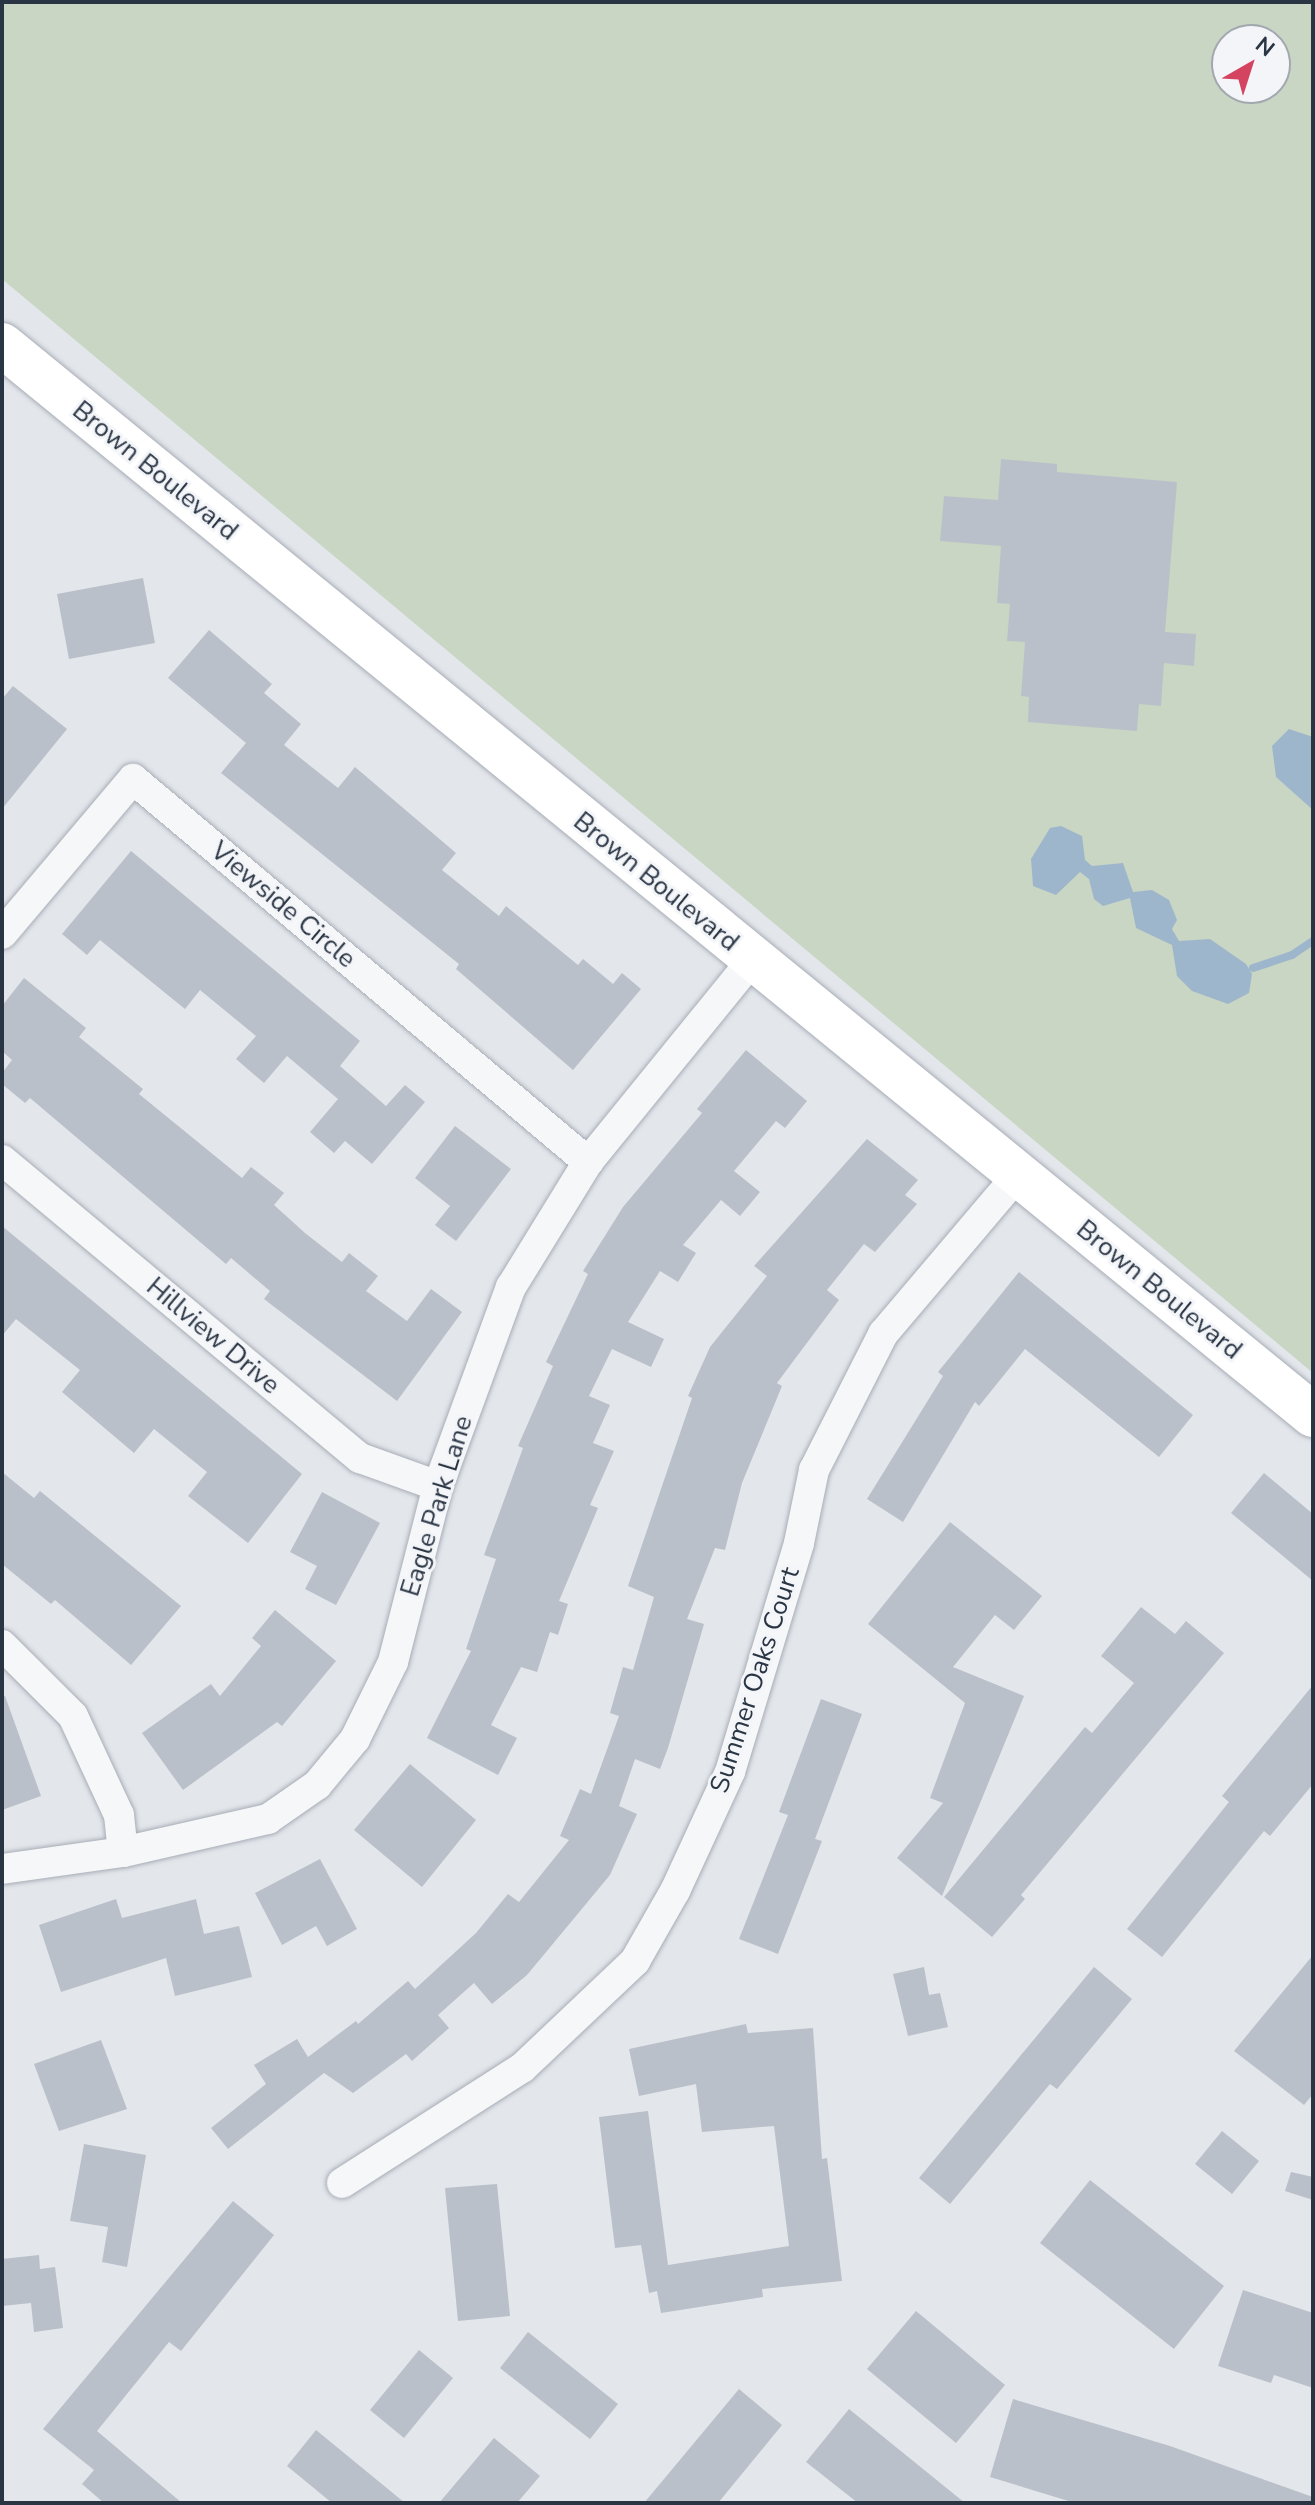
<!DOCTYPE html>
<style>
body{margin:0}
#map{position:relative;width:1315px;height:2505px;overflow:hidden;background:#e3e6eb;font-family:"Nunito Sans",sans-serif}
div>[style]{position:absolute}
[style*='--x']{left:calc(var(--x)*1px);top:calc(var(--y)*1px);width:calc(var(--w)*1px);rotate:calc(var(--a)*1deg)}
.green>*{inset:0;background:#c9d6c3}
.water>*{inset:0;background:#9db6cc}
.stream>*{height:8px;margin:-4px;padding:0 4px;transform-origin:4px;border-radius:4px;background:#9db6cc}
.building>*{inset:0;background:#bac0c9}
.roads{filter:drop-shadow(0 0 2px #a8adb6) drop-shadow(0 0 2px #a8adb6)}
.street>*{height:30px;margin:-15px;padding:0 15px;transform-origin:15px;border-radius:15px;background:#f6f7f9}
.secondary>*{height:44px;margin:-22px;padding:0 22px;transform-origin:22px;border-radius:22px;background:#fff}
span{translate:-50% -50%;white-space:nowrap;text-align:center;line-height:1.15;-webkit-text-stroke:6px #f3f5f8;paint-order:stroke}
.street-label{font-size:26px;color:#2a3544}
.frame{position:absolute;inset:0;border:4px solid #2a3544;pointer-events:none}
.north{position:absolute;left:1211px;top:24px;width:80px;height:80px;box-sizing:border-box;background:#f3f5f8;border:2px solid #a3a8b0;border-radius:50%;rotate:39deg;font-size:22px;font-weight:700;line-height:32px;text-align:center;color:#2a3544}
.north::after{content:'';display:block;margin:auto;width:28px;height:36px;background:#d44460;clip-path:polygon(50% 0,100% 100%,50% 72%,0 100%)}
</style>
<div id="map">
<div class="green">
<div style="clip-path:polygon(evenodd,2px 2px,1313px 2px,1313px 1373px,2px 279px,2px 2px,1227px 40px,1275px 40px,1275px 88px,1227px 88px,1227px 40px)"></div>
</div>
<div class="water">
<div style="clip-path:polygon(1289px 729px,1313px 737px,1313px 810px,1276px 777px,1272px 746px)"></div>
<div style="clip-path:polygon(1061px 826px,1082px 836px,1085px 860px,1092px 866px,1123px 863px,1133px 892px,1152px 890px,1169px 900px,1177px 920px,1172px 929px,1179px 941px,1210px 939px,1246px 964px,1252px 974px,1249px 993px,1228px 1004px,1192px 991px,1177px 976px,1172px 945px,1136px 928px,1130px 898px,1103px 906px,1094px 899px,1089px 879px,1080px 872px,1056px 895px,1033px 886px,1031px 859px,1050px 828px)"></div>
</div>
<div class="stream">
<div style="--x:1253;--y:968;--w:41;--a:-18.4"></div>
<div style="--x:1292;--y:955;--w:25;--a:-34"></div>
</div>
<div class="building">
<div style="clip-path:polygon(1001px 459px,1057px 464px,1057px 472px,1177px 482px,1165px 632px,1196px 634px,1194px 666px,1164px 663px,1161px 706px,1139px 704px,1137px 731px,1028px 722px,1029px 697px,1021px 696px,1025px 642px,1007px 641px,1010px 604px,997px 603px,1001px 546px,940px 541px,944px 496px,998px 500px)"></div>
<div style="clip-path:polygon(143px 578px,155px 643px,69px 659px,57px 594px)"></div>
<div style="clip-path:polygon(209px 630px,272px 684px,264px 693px,301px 724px,284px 745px,338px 788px,355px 767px,456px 853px,442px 870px,499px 916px,506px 906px,578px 965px,583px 959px,613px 984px,622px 973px,641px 989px,573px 1070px,456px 969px,459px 964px,221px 773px,246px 743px,168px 678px)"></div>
<div style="clip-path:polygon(13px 686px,67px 729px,2px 809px,2px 699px)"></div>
<div style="clip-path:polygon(131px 851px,360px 1041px,340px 1066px,386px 1106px,405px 1085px,425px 1102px,372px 1164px,345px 1141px,334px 1153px,310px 1132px,338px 1099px,287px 1056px,264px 1083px,236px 1059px,256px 1036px,200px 990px,185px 1009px,100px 940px,87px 955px,62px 934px)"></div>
<div style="clip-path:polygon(24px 978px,86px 1028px,79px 1037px,143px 1089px,139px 1094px,242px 1178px,251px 1167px,284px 1193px,274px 1205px,305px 1233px,342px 1262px,349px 1253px,378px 1276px,366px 1291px,407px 1321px,431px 1289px,462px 1312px,397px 1401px,264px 1299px,270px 1291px,231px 1258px,226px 1264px,30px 1098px,25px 1103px,2px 1084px,2px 1073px,12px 1060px,2px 1051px,2px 1006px)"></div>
<div style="clip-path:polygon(746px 1050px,807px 1101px,785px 1128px,776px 1121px,734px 1171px,760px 1192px,740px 1216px,721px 1200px,683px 1245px,696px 1253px,678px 1282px,660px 1271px,628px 1322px,664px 1339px,651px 1367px,612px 1349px,589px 1396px,610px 1405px,593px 1443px,614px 1451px,590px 1505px,598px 1508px,559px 1601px,568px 1604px,558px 1635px,550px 1632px,537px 1672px,521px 1667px,491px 1725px,517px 1738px,498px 1775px,427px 1738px,471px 1651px,466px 1649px,496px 1559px,484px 1555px,523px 1448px,518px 1446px,553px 1366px,546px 1362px,588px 1274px,583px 1271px,623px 1207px,702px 1113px,697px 1109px)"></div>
<div style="clip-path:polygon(455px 1126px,511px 1169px,456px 1241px,435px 1225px,450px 1206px,415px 1178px)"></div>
<div style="clip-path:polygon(867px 1139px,918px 1180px,905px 1195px,917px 1204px,875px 1252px,864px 1244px,827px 1290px,839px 1300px,777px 1383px,782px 1386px,742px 1483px,725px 1550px,715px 1548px,687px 1619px,704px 1624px,668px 1748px,660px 1769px,635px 1759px,619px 1806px,637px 1814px,610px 1875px,527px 1975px,492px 2004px,474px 1983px,438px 2015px,449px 2028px,412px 2061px,406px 2054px,353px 2093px,324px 2073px,228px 2149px,211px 2128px,266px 2084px,254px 2065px,297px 2039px,308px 2057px,356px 2021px,358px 2024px,408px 1981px,415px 1989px,476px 1933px,508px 1894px,519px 1902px,569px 1840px,560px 1836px,580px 1789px,591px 1794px,619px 1716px,610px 1713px,623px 1667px,633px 1670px,654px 1597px,628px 1586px,692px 1398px,688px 1396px,710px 1347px,767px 1276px,754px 1266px)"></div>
<div style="clip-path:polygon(2px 1226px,302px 1474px,248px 1543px,188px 1496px,207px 1472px,154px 1429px,134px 1453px,62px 1392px,80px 1370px,16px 1319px,2px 1336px)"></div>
<div style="clip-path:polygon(1019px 1272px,1193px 1415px,1159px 1457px,1025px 1349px,979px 1406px,975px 1402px,903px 1522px,867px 1499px,943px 1376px,938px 1372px)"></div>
<div style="clip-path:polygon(2px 1472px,34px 1498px,40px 1491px,181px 1606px,131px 1665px,55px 1600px,51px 1604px,2px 1564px)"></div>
<div style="clip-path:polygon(1264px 1473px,1313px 1514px,1313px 1581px,1231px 1513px)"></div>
<div style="clip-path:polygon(322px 1492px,380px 1523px,336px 1605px,305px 1589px,317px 1566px,290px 1552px)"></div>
<div style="clip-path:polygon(950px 1522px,1042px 1596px,1014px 1630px,995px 1615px,953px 1667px,1024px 1696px,942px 1896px,897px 1858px,943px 1803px,930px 1798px,965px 1703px,868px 1624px)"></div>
<div style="clip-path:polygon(1141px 1607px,1175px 1634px,1186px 1621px,1224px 1653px,1021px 1895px,1025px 1899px,992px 1937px,944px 1897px,1085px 1727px,1092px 1733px,1134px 1683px,1101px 1656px)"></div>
<div style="clip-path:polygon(275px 1610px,336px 1661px,282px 1726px,277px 1722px,183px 1790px,142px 1733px,211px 1684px,220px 1696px,261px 1646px,252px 1638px)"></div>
<div style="clip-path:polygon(1313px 1685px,1313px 1784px,1270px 1836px,1264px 1831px,1162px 1957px,1127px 1929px,1229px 1802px,1222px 1796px)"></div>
<div style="clip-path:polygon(5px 1696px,41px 1796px,2px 1810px,2px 1697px)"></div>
<div style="clip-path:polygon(821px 1699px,862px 1714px,815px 1839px,822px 1841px,778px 1954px,739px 1939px,788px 1815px,779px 1812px)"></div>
<div style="clip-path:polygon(410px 1764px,476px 1820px,422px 1887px,354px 1830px)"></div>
<div style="clip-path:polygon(320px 1859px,357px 1929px,327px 1946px,316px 1926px,282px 1945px,255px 1893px)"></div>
<div style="clip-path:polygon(116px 1899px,122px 1918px,196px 1899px,204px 1934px,239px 1926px,252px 1977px,175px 1996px,166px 1958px,61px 1992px,39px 1925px)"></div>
<div style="clip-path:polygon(1313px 1955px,1313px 2094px,1304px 2105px,1234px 2051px)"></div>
<div style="clip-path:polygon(924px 1967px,929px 1995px,940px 1993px,948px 2027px,908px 2036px,893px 1974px)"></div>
<div style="clip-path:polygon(1094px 1967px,1132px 1999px,1057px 2089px,1050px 2084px,950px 2204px,919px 2178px)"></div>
<div style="clip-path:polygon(746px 2024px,748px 2033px,813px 2028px,822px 2159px,827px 2158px,842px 2281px,762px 2289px,763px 2297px,661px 2313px,657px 2291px,649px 2293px,641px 2245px,615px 2248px,599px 2117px,648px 2111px,668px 2265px,789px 2246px,774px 2126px,702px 2132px,696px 2084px,639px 2096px,629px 2049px)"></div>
<div style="clip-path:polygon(101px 2040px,127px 2109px,59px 2131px,34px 2064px)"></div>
<div style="clip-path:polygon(1222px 2131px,1259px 2161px,1232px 2194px,1195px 2164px)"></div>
<div style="clip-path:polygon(84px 2144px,146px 2155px,127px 2267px,102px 2262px,108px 2227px,70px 2221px)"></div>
<div style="clip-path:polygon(1291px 2172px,1313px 2177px,1313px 2200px,1285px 2191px)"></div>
<div style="clip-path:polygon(1090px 2180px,1224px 2286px,1174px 2349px,1040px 2243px)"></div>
<div style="clip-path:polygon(497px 2184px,510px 2316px,458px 2321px,445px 2188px)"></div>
<div style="clip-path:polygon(233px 2201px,274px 2235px,181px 2351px,169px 2342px,97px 2431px,182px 2503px,104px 2503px,82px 2484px,94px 2470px,43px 2429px)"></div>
<div style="clip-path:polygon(39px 2255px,40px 2269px,55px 2267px,63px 2328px,34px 2332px,31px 2303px,2px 2306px,2px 2259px)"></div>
<div style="clip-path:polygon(1243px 2290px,1313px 2313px,1313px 2388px,1274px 2375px,1271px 2383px,1218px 2366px)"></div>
<div style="clip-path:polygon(916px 2311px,1005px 2385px,956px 2443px,867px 2369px)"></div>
<div style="clip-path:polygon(528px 2332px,618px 2404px,590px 2439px,500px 2368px)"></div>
<div style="clip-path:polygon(419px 2350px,453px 2378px,404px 2438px,370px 2410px)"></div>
<div style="clip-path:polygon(739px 2389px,782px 2425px,718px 2503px,644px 2503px)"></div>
<div style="clip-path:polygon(1013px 2399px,1170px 2446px,1313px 2497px,1313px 2503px,1075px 2503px,990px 2477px)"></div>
<div style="clip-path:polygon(849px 2409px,965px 2503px,858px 2503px,806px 2462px)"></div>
<div style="clip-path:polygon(316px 2430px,405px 2503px,332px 2503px,287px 2466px)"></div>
<div style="clip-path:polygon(494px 2438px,540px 2476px,517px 2503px,439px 2503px)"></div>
</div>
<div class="roads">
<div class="street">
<div style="--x:2;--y:934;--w:203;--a:-49.8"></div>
<div style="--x:133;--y:779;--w:595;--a:40.09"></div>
<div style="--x:2;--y:1160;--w:466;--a:39.8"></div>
<div style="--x:360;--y:1458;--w:83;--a:19.7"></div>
<div style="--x:2;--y:1645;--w:100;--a:45"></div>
<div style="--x:73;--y:1716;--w:109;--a:65.1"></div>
<div style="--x:119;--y:1815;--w:37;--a:84"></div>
<div style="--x:2;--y:1869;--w:122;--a:-8"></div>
<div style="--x:123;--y:1852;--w:149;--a:-12.8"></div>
<div style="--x:268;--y:1819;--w:60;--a:-34.8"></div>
<div style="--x:317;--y:1785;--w:60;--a:-50.4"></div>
<div style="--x:355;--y:1739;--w:86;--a:-63.7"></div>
<div style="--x:393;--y:1662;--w:182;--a:-75.7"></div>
<div style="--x:438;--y:1486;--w:212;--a:-69.9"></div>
<div style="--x:511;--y:1287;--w:147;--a:-58.4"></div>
<div style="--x:588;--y:1162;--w:260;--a:-50.9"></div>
<div style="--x:342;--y:2183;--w:214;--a:-32.6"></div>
<div style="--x:522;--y:2068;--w:156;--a:-43.4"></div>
<div style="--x:635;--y:1961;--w:81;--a:-60.3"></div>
<div style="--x:675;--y:1891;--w:131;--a:-65.2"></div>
<div style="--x:730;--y:1772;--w:239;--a:-73.2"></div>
<div style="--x:799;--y:1543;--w:75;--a:-78.4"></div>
<div style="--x:814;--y:1470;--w:153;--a:-63.1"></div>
<div style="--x:883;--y:1334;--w:209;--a:-49.7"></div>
</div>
<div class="secondary">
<div style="--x:2;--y:345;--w:1692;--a:39.22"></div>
</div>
</div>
<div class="street-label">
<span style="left:155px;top:471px;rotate:39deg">Brown Boulevard</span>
<span style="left:656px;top:882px;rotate:39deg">Brown Boulevard</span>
<span style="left:283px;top:905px;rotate:40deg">Viewside Circle</span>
<span style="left:1159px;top:1290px;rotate:39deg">Brown Boulevard</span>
<span style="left:213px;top:1336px;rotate:40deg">Hillview Drive</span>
<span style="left:437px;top:1506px;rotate:-73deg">Eagle Park Lane</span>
<span style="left:755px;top:1680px;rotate:-72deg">Summer Oaks Court</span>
</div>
<div class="frame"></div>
<div class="north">N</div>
</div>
